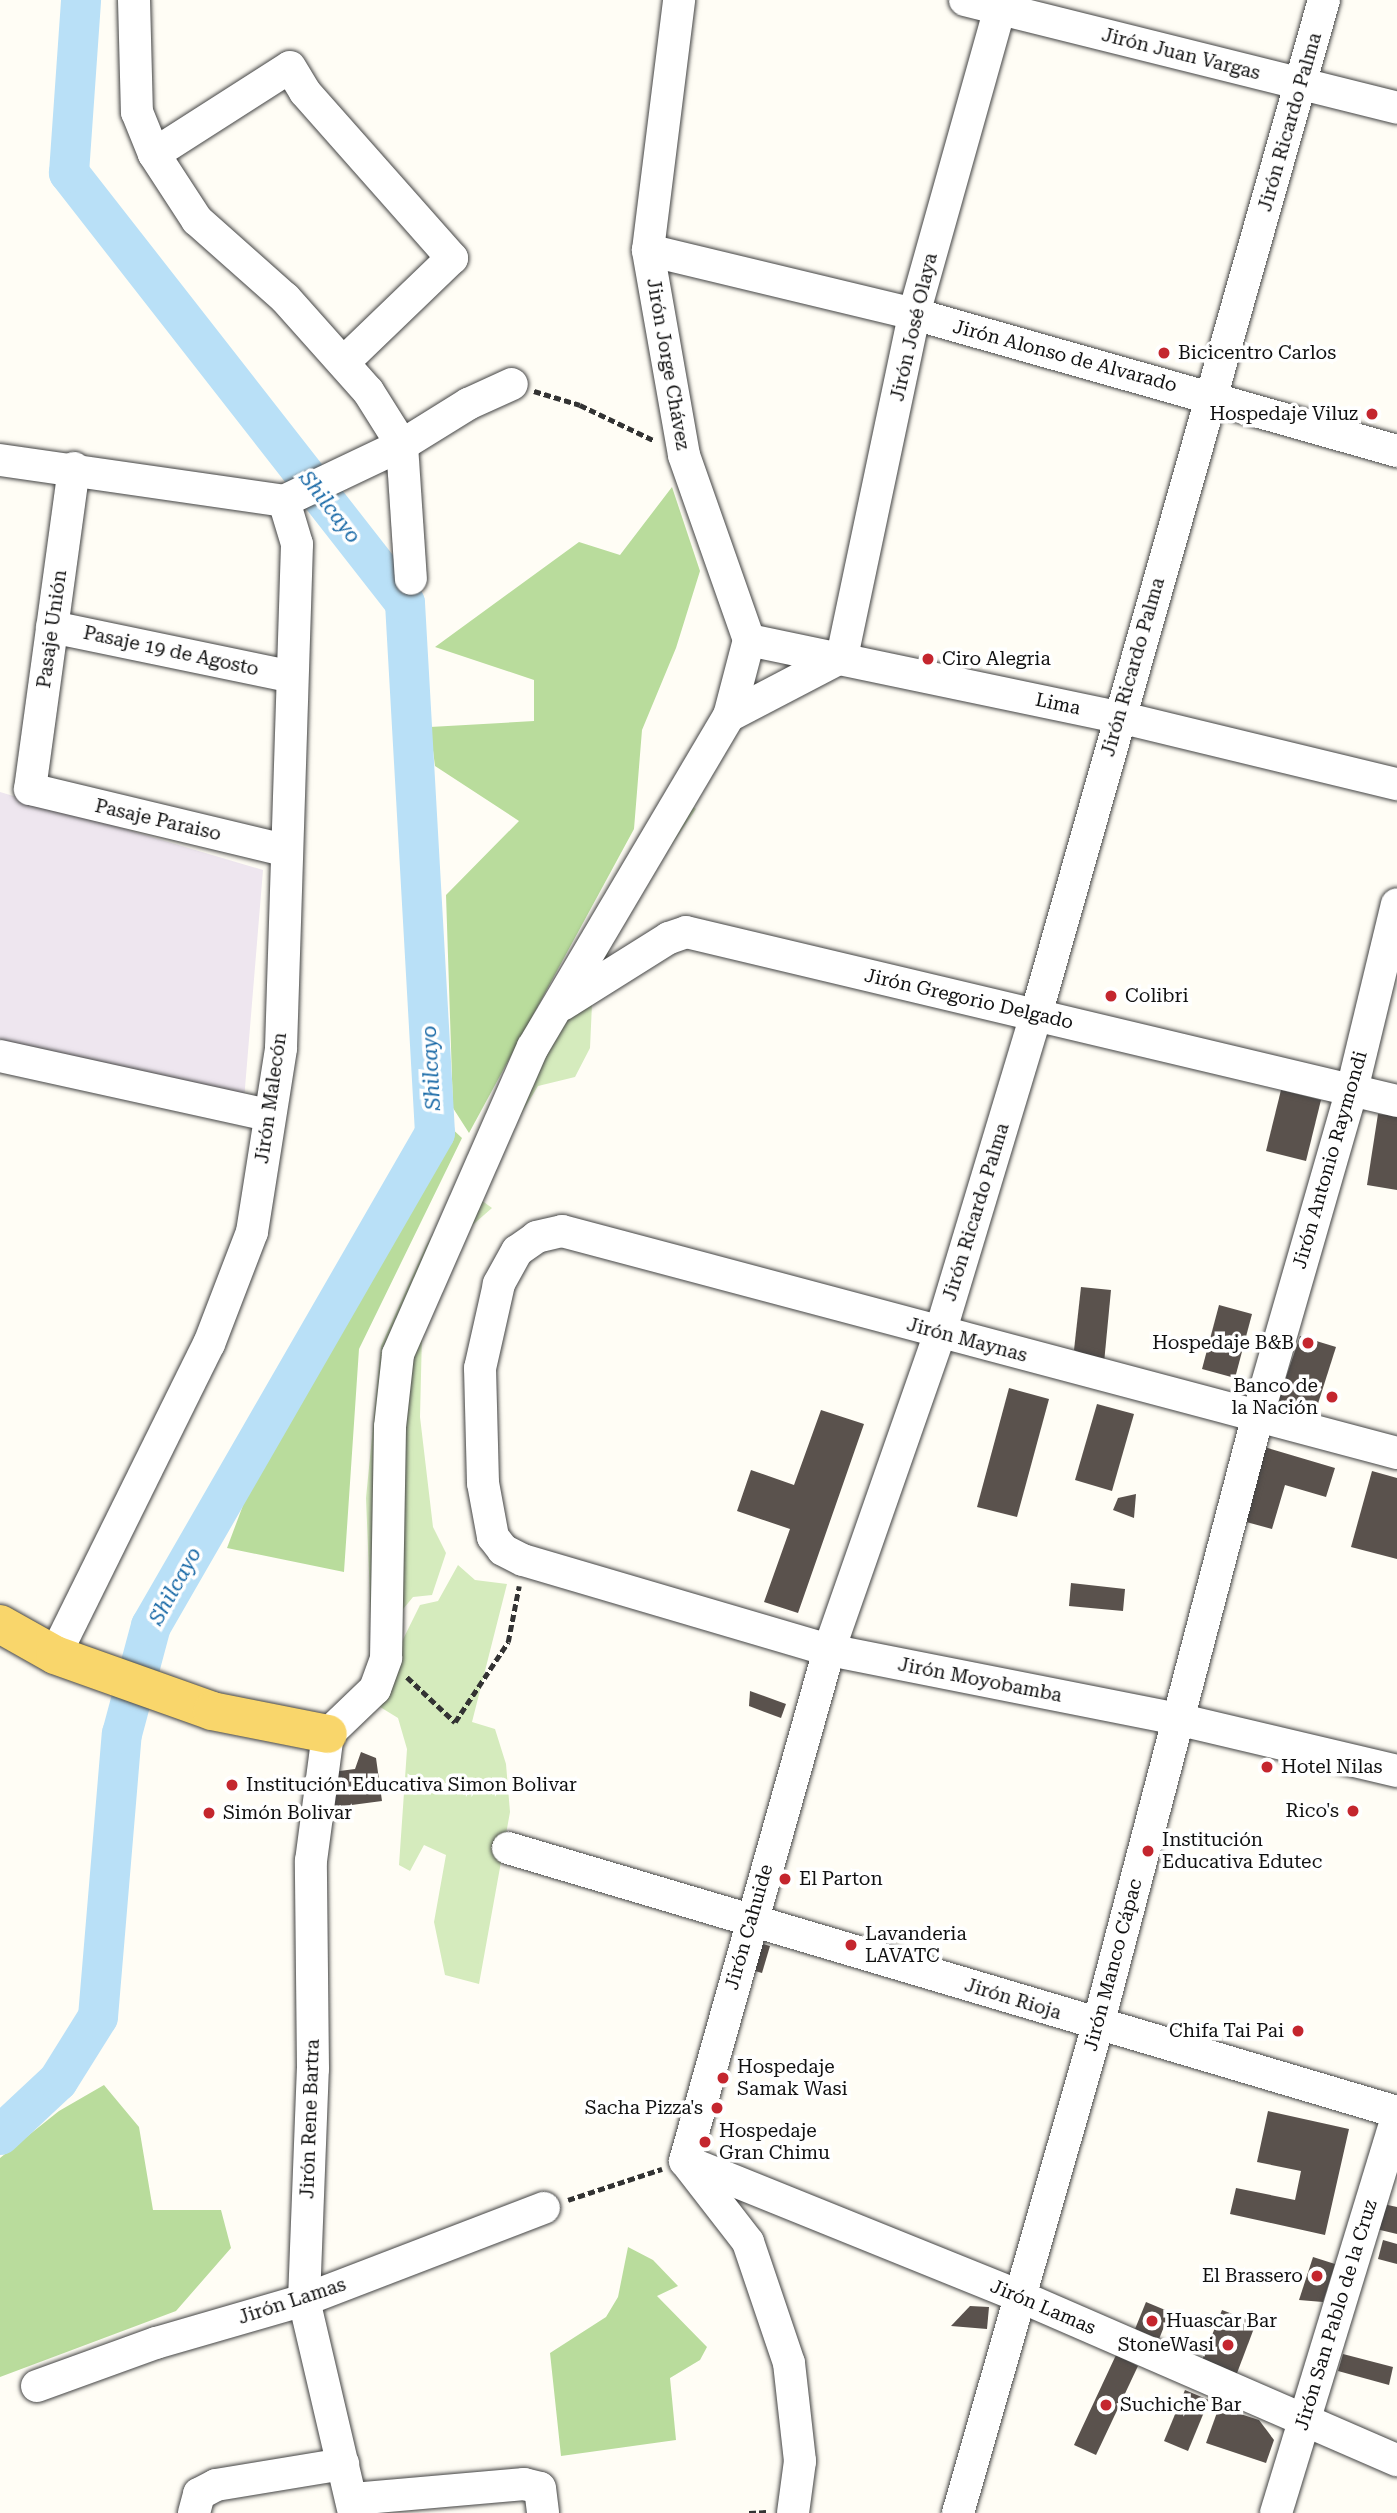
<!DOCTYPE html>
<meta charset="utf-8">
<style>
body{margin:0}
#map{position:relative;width:1397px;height:2513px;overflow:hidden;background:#fffdf5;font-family:"Roboto Serif",serif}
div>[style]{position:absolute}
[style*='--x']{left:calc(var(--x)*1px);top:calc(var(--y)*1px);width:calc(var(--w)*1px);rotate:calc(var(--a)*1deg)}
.industrial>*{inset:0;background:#eee6ef}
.green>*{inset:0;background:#d5ebbd}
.forest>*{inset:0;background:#b9dc9c}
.river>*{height:40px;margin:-20px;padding:0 20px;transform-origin:20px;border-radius:20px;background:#b9e0f7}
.building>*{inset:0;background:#5a524d}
.path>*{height:4.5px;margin-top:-2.25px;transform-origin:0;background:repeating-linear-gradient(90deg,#333 0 7px,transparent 0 10.5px)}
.roads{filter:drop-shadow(0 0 2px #444) drop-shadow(0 0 2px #444)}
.minor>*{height:32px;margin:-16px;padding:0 16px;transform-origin:16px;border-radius:16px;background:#fff}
.major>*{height:38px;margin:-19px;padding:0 19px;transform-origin:19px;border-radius:19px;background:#f9d66b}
.dots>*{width:19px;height:19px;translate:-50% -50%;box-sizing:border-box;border:4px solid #fff;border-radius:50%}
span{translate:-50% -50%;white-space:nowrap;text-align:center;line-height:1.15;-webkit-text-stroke:7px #fff;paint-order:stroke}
.street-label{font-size:19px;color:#111}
.poi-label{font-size:19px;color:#111}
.left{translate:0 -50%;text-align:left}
.right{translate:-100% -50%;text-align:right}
.water-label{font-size:21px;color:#1768a6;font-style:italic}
</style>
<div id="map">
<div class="industrial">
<div style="clip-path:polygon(0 792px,263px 870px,244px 1100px,0 1060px)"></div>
</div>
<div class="green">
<div style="clip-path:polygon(686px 801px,696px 809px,617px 925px,592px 1004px,590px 1048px,575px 1077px,538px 1086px,473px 1194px,492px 1208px,468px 1229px,422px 1334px,420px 1417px,433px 1527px,446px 1553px,432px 1595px,413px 1597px,372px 1647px,366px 1498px,381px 1346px,426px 1246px)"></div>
<div style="clip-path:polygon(458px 1565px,475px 1580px,507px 1584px,472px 1722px,495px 1729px,506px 1764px,510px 1812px,479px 1984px,445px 1975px,434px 1922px,446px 1855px,424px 1845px,410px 1871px,399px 1865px,407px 1749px,398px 1718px,372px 1702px,420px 1605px,438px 1601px)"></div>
</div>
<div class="forest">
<div style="clip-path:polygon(672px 487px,700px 571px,676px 648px,642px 730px,634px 829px,469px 1133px,453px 1108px,446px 895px,519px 821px,435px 766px,430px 727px,534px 721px,534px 680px,435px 647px,579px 542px,620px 555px)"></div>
<div style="clip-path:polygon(447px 1124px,462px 1138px,359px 1349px,344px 1572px,227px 1548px,254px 1476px,388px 1243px)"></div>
<div style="clip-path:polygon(104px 2085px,139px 2127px,153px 2210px,221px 2210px,231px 2248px,176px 2311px,0 2377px,0 2158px,59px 2111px)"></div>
<div style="clip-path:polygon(628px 2247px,653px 2260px,678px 2286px,657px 2296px,707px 2347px,700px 2360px,670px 2378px,676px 2440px,561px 2456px,550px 2353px,606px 2317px,618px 2297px)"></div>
</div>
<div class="river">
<div style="--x:0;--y:2135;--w:79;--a:-43"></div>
<div style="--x:58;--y:2081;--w:75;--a:-58"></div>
<div style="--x:98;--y:2017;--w:284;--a:-85.2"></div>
<div style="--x:122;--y:1734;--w:112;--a:-75"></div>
<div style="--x:151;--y:1626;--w:569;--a:-60.06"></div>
<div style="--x:435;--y:1133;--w:531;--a:-93.24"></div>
<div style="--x:405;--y:603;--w:546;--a:-128"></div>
<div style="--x:69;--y:173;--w:173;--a:-86"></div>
</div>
<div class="building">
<div style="clip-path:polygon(1281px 1090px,1321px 1100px,1306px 1161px,1266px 1151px)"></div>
<div style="clip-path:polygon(1378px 1114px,1397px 1116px,1397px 1190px,1367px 1185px)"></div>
<div style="clip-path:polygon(1081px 1287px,1111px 1290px,1104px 1363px,1074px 1350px)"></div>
<div style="clip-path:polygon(1219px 1305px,1252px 1314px,1235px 1378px,1202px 1369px)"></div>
<div style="clip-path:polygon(1300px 1336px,1336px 1347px,1315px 1413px,1278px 1401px)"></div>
<div style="clip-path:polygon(1009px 1388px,1049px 1399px,1017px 1517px,977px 1507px)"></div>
<div style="clip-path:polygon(1097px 1404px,1134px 1414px,1112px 1491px,1075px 1480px)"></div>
<div style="clip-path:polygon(821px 1410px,864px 1424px,798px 1613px,764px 1602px,790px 1529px,737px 1511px,751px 1470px,794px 1485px)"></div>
<div style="clip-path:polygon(1261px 1446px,1335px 1468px,1326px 1497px,1285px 1485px,1272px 1529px,1239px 1520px)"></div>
<div style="clip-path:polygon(1372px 1471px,1397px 1478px,1397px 1559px,1351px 1547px)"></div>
<div style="clip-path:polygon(1136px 1494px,1134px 1518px,1113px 1510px,1118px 1498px)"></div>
<div style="clip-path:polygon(1071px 1583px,1125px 1589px,1123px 1611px,1069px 1606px)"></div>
<div style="clip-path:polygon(750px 1691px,786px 1704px,781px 1718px,749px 1706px)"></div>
<div style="clip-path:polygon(361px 1752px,376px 1758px,382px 1801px,329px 1808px,324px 1773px,355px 1769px)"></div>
<div style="clip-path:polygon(746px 1939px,770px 1946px,762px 1973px,738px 1966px)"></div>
<div style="clip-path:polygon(1268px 2111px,1349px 2129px,1325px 2235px,1230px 2214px,1236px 2188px,1295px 2200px,1301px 2171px,1257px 2162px)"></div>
<div style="clip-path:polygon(1383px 2204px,1397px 2207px,1397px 2234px,1376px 2229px)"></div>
<div style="clip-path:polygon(1383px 2240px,1397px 2244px,1397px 2264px,1378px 2259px)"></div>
<div style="clip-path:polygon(1313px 2257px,1335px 2264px,1323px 2302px,1299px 2300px)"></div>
<div style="clip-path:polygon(1146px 2302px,1170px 2312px,1159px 2339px,1135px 2329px)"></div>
<div style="clip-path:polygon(970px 2306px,989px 2307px,987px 2329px,951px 2326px)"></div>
<div style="clip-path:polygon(1222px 2310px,1256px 2323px,1234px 2381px,1199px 2368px)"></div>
<div style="clip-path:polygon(1343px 2354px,1393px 2367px,1389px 2385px,1338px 2371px)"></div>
<div style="clip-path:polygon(1116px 2355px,1138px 2366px,1096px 2455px,1074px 2445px)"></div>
<div style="clip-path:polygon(1185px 2390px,1209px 2400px,1188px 2451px,1164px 2441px)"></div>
<div style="clip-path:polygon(1219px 2407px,1259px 2420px,1274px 2440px,1266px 2463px,1206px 2443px)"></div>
</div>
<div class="path">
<div style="--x:534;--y:391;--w:48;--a:16.9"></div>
<div style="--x:580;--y:405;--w:83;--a:25.6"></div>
<div style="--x:407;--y:1677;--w:66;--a:43.2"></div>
<div style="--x:455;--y:1722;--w:96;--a:-56.5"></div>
<div style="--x:508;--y:1642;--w:57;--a:-78.9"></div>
<div style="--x:568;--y:2200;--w:99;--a:-18.3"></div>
<div style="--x:749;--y:2513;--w:18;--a:-3"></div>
</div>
<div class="roads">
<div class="minor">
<div style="--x:134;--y:0;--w:112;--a:88.5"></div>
<div style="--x:137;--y:112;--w:45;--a:68"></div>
<div style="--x:154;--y:154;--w:79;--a:56.9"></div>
<div style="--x:197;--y:220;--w:118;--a:41.6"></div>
<div style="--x:285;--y:298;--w:125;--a:48.3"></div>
<div style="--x:368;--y:391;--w:64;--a:57.8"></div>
<div style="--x:402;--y:445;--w:134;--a:86.2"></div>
<div style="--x:965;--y:0;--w:445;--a:14"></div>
<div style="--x:154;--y:154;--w:161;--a:-32.6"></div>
<div style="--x:290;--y:67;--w:29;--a:59"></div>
<div style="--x:305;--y:92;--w:222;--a:48.5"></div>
<div style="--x:452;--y:258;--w:151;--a:136.1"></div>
<div style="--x:648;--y:250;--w:274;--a:13.5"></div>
<div style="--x:914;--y:314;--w:502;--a:15.84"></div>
<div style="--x:0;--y:460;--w:287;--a:8.2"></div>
<div style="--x:284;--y:501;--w:131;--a:-25.4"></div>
<div style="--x:402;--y:445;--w:78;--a:-31.8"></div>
<div style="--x:468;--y:404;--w:48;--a:-24.4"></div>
<div style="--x:74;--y:468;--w:324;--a:97.8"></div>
<div style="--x:30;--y:789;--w:262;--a:13.5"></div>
<div style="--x:52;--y:627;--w:242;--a:11.7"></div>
<div style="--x:749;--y:640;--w:378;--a:11.8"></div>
<div style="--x:1119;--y:717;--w:286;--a:13.6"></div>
<div style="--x:842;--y:657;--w:350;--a:-78.1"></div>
<div style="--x:914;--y:314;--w:326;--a:-74.3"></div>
<div style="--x:729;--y:716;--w:127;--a:-27.6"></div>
<div style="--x:562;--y:1005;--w:126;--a:-32.1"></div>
<div style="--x:669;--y:938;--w:18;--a:-19"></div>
<div style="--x:686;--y:932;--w:731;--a:13.37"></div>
<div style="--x:0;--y:1056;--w:274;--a:12.4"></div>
<div style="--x:1397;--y:1453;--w:864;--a:-165.11"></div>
<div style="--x:562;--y:1231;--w:26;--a:167"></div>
<div style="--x:537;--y:1237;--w:24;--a:145"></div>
<div style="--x:517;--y:1251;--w:38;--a:119"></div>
<div style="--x:499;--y:1284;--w:86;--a:102.7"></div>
<div style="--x:480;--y:1368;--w:115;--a:88.5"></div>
<div style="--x:483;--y:1483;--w:55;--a:79.5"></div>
<div style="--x:493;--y:1537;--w:16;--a:52"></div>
<div style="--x:503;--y:1550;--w:22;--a:27"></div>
<div style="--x:523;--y:1560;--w:319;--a:16.4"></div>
<div style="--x:829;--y:1650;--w:355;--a:11.2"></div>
<div style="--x:1177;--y:1719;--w:226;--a:13.3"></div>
<div style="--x:55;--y:1655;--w:347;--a:-63.7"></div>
<div style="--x:209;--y:1344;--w:120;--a:-69"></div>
<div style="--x:252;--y:1232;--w:186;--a:-81"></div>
<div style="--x:281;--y:1048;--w:504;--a:-88.18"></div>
<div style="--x:297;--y:544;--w:45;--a:-106.8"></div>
<div style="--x:508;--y:1848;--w:927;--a:16.54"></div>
<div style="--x:685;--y:2161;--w:531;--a:-74.26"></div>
<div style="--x:829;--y:1650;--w:336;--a:-70.7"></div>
<div style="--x:940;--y:1333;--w:332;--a:-73.2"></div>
<div style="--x:1036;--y:1015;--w:1055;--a:-74.16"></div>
<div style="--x:685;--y:2161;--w:360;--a:22"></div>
<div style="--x:1019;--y:2296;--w:412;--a:23.5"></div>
<div style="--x:686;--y:2162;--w:101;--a:52.2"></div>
<div style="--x:748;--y:2242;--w:128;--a:71.3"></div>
<div style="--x:789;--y:2363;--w:99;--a:83.6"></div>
<div style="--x:800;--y:2461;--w:52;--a:97.7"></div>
<div style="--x:37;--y:2386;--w:127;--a:-19.9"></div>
<div style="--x:156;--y:2343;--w:154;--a:-16.2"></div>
<div style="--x:304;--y:2300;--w:257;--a:-21"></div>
<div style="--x:353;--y:2499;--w:172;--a:-5"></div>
<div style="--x:524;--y:2484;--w:16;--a:14"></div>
<div style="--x:540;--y:2488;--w:25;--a:83"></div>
<div style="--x:194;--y:2513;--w:20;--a:-75"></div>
<div style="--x:199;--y:2494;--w:19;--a:-28"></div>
<div style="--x:216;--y:2485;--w:129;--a:-9.4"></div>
<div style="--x:354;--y:2513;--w:219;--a:-103.2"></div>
<div style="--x:304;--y:2300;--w:231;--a:-87.8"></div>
<div style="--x:313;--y:2069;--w:208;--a:-90.6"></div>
<div style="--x:311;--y:1861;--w:128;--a:-82.4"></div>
<div style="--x:328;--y:1734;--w:65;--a:-43.8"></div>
<div style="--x:375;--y:1689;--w:33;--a:-70"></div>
<div style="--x:386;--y:1658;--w:231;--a:-89"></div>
<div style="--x:390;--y:1427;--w:73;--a:-83.7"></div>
<div style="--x:398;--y:1354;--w:335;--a:-66.3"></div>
<div style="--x:533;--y:1047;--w:385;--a:-59.4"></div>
<div style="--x:729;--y:716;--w:79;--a:-75.3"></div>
<div style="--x:749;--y:640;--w:196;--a:-109.4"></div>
<div style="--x:684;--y:455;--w:208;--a:-100"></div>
<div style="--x:648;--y:250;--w:252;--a:-82.9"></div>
<div style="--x:958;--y:2513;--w:508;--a:-73.99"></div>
<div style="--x:1098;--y:2025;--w:631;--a:-75.3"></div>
<div style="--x:1258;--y:1415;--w:338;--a:-73.9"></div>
<div style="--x:1352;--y:1090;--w:191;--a:-76.4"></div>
<div style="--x:1276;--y:2513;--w:414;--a:-73"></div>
</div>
<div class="major">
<div style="--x:0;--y:1624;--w:63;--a:29.4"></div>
<div style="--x:55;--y:1655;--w:167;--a:19.6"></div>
<div style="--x:212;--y:1711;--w:118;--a:11.2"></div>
</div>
</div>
<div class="dots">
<div style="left:1164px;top:353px;background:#c4262e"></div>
<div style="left:1372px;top:414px;background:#c4262e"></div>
<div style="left:928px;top:659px;background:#c4262e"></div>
<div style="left:1111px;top:996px;background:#c4262e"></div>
<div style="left:1308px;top:1343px;background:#c4262e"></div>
<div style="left:1332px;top:1397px;background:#c4262e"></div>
<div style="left:1267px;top:1767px;background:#c4262e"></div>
<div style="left:232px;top:1785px;background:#c4262e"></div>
<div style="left:1353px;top:1811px;background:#c4262e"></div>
<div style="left:209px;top:1813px;background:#c4262e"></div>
<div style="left:1148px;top:1851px;background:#c4262e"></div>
<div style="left:785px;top:1879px;background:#c4262e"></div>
<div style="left:851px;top:1945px;background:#c4262e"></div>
<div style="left:1298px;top:2031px;background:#c4262e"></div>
<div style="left:723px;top:2078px;background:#c4262e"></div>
<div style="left:717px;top:2108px;background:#c4262e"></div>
<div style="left:705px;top:2142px;background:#c4262e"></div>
<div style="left:1317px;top:2276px;background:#c4262e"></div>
<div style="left:1152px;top:2321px;background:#c4262e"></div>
<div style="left:1228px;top:2345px;background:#c4262e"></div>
<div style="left:1106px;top:2405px;background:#c4262e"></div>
</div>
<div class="street-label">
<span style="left:1181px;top:54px;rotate:14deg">Jirón Juan Vargas</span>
<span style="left:1290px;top:122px;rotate:-74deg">Jirón Ricardo Palma</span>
<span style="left:914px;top:327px;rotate:-77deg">Jirón José Olaya</span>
<span style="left:1065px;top:356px;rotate:15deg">Jirón Alonso de Alvarado</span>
<span style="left:668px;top:364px;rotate:80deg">Jirón Jorge Chávez</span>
<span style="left:52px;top:629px;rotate:-82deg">Pasaje Unión</span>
<span style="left:171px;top:651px;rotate:12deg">Pasaje 19 de Agosto</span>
<span style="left:1133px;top:667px;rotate:-74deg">Jirón Ricardo Palma</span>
<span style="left:1058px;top:704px;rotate:12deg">Lima</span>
<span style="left:158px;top:820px;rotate:13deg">Pasaje Paraiso</span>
<span style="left:969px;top:999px;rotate:13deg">Jirón Gregorio Delgado</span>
<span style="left:271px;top:1098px;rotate:-82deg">Jirón Malecón</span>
<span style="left:1330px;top:1160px;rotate:-74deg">Jirón Antonio Raymondi</span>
<span style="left:976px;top:1212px;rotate:-73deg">Jirón Ricardo Palma</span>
<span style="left:967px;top:1340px;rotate:15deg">Jirón Maynas</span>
<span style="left:980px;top:1680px;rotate:11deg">Jirón Moyobamba</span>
<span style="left:749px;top:1927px;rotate:-74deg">Jirón Cahuide</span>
<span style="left:1113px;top:1965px;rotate:-75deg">Jirón Manco Cápac</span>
<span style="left:1013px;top:1999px;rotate:17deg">Jirón Rioja</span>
<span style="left:310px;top:2119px;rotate:-88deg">Jirón Rene Bartra</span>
<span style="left:292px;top:2301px;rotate:-18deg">Jirón Lamas</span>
<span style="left:1043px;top:2307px;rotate:23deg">Jirón Lamas</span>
<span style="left:1336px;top:2315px;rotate:-73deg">Jirón San Pablo de la Cruz</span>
</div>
<div class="poi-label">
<span class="left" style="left:1178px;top:353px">Bicicentro Carlos</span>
<span class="right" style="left:1358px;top:414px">Hospedaje Viluz</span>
<span class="left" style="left:942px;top:659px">Ciro Alegria</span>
<span class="left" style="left:1125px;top:996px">Colibri</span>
<span class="right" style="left:1294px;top:1343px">Hospedaje B&amp;B</span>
<span class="right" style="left:1318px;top:1397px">Banco de<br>la Nación</span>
<span class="left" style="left:1281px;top:1767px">Hotel Nilas</span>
<span class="left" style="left:246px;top:1785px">Institución Educativa Simon Bolivar</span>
<span class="right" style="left:1339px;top:1811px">Rico's</span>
<span class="left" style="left:223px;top:1813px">Simón Bolivar</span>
<span class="left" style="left:1162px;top:1851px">Institución<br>Educativa Edutec</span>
<span class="left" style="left:799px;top:1879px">El Parton</span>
<span class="left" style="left:865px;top:1945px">Lavanderia<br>LAVATC</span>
<span class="right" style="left:1284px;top:2031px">Chifa Tai Pai</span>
<span class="left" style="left:737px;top:2078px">Hospedaje<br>Samak Wasi</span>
<span class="right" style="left:703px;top:2108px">Sacha Pizza's</span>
<span class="left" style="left:719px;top:2142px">Hospedaje<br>Gran Chimu</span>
<span class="right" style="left:1303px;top:2276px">El Brassero</span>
<span class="left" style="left:1166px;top:2321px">Huascar Bar</span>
<span class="right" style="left:1214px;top:2345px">StoneWasi</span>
<span class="left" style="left:1120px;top:2405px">Suchiche Bar</span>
</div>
<div class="water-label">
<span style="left:330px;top:507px;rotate:52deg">Shilcayo</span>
<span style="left:431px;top:1068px;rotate:-93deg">Shilcayo</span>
<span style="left:175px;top:1586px;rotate:-61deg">Shilcayo</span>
</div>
</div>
